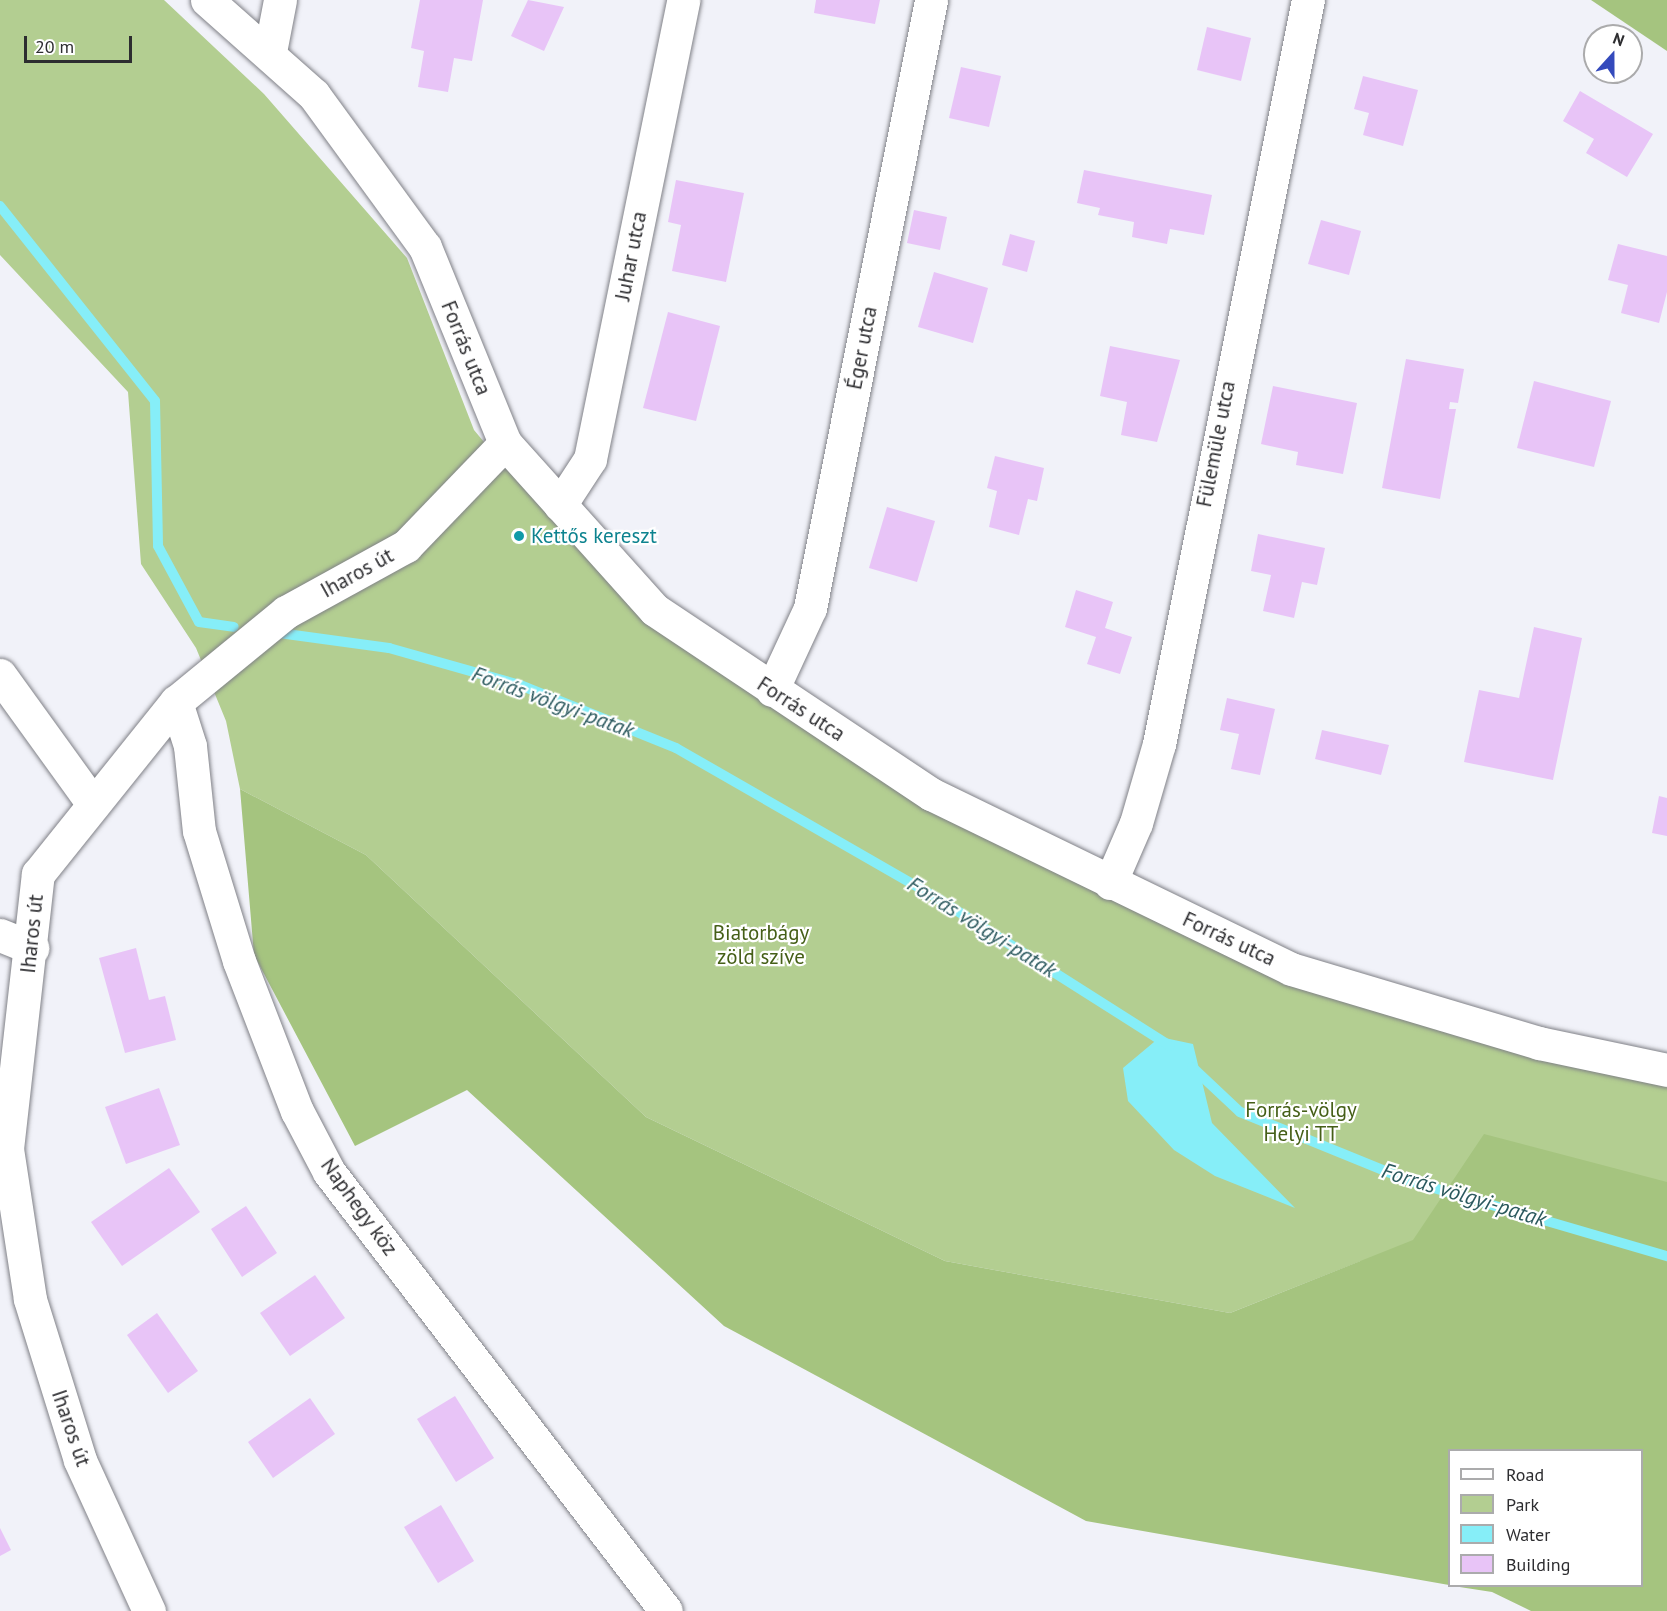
<!DOCTYPE html>
<meta charset="utf-8">
<style>
body{margin:0}
#map{position:relative;width:1667px;height:1611px;overflow:hidden;background:#f1f2f9;font-family:"PT Sans",sans-serif}
div>[style]{position:absolute}
[style*='--x']{left:calc(var(--x)*1px);top:calc(var(--y)*1px);width:calc(var(--w)*1px);rotate:calc(var(--a)*1deg)}
.green>*{inset:0;background:#b3ce91}
.forest>*{inset:0;background:#a5c47f}
.water>*{inset:0;background:#86eef8}
.stream>*{height:10px;margin:-5px;padding:0 5px;transform-origin:5px;border-radius:5px;background:#86eef8}
.building>*{inset:0;background:#e8c4f7}
.roads{filter:drop-shadow(0 0 2px #808187) drop-shadow(0 0 2px #808187)}
.street>*{height:33px;margin:-16.5px;padding:0 16.5px;transform-origin:16.5px;border-radius:16.5px;background:#fff}
.dots>*{width:16px;height:16px;translate:-50% -50%;box-sizing:border-box;border:3px solid #fff;border-radius:50%}
span{translate:-50% -50%;white-space:nowrap;text-align:center;line-height:1.15;-webkit-text-stroke:4.5px #fff;paint-order:stroke}
.street-label{font-size:21px;color:#2d2d30}
.culture-label{font-size:21px;color:#0d838f}
.left{translate:0 -50%;text-align:left}
.park-label{font-size:21px;color:#455f17}
.water-label{font-size:22px;color:#2b595e;font-style:italic}
.legend{position:absolute;left:1448px;top:1449px;width:195px;height:138px;box-sizing:border-box;background:#fff;border:2px solid #ababac;margin:0;padding:8px 10px;list-style:none;font-size:18px;color:#2d2d30}
.legend li{display:flex;align-items:center;gap:12px;height:30px}
.legend b{width:30px;border:2px solid #ababac}
.north{position:absolute;left:1583px;top:24px;width:60px;height:60px;box-sizing:border-box;background:#fff;border:2px solid #ababac;border-radius:50%;rotate:21deg;font-size:16px;font-weight:700;line-height:24px;text-align:center;color:#2d2d30}
.north::after{content:'';display:block;margin:auto;width:21px;height:27px;background:#344abc;clip-path:polygon(50% 0,100% 100%,50% 72%,0 100%)}
.scale{position:absolute;left:24px;top:36px;width:108px;height:27px;box-sizing:border-box;border:3px solid #2d2d30;border-top:0;padding-left:8px;font-size:18px;line-height:21px;white-space:nowrap;color:#2d2d30;-webkit-text-stroke:4px #fff;paint-order:stroke}
</style>
<div id="map">
<div class="green">
<div style="clip-path:polygon(0 0,164px 0,264px 94px,407px 258px,474px 430px,494px 454px,772px 690px,1291px 969px,1667px 1070px,1667px 1301px,1361px 1261px,1230px 1313px,945px 1261px,646px 1117px,366px 855px,240px 789px,226px 721px,196px 648px,141px 564px,128px 392px,0 255px)"></div>
</div>
<div class="forest">
<div style="clip-path:polygon(1591px 0,1667px 0,1667px 51px)"></div>
<div style="clip-path:polygon(240px 789px,366px 855px,646px 1117px,945px 1261px,1230px 1313px,1413px 1240px,1484px 1134px,1667px 1182px,1667px 1611px,1531px 1611px,1492px 1592px,1453px 1586px,1642px 1586px,1642px 1450px,1450px 1450px,1449px 1585px,1086px 1521px,724px 1326px,467px 1090px,355px 1146px,254px 955px)"></div>
</div>
<div class="water">
<div style="clip-path:polygon(1160px 1037px,1193px 1044px,1212px 1123px,1295px 1208px,1215px 1176px,1174px 1150px,1128px 1101px,1123px 1068px)"></div>
</div>
<div class="stream">
<div style="--x:0;--y:206;--w:249;--a:51.5"></div>
<div style="--x:155;--y:401;--w:145;--a:88.8"></div>
<div style="--x:158;--y:546;--w:86;--a:61.7"></div>
<div style="--x:199;--y:622;--w:35;--a:8"></div>
<div style="--x:279;--y:633;--w:111;--a:7.8"></div>
<div style="--x:389;--y:648;--w:136;--a:15.8"></div>
<div style="--x:520;--y:685;--w:168;--a:22"></div>
<div style="--x:676;--y:748;--w:305;--a:29.9"></div>
<div style="--x:940;--y:900;--w:272;--a:32.4"></div>
<div style="--x:1192;--y:1067;--w:66;--a:43.2"></div>
<div style="--x:1240;--y:1112;--w:183;--a:22.1"></div>
<div style="--x:1410;--y:1181;--w:268;--a:16.3"></div>
</div>
<div class="building">
<div style="clip-path:polygon(420px 0,483px 0,472px 61px,454px 58px,448px 92px,418px 87px,424px 51px,411px 48px)"></div>
<div style="clip-path:polygon(528px 0,564px 7px,544px 51px,511px 36px)"></div>
<div style="clip-path:polygon(816px 0,880px 0,875px 24px,814px 13px)"></div>
<div style="clip-path:polygon(1207px 27px,1251px 38px,1241px 81px,1197px 70px)"></div>
<div style="clip-path:polygon(961px 67px,1001px 76px,989px 127px,949px 118px)"></div>
<div style="clip-path:polygon(1363px 76px,1418px 90px,1403px 146px,1363px 135px,1369px 113px,1354px 109px)"></div>
<div style="clip-path:polygon(1580px 91px,1653px 134px,1627px 177px,1586px 153px,1594px 139px,1563px 121px)"></div>
<div style="clip-path:polygon(1084px 170px,1212px 195px,1204px 235px,1170px 229px,1167px 244px,1132px 237px,1134px 222px,1098px 215px,1100px 208px,1077px 203px)"></div>
<div style="clip-path:polygon(676px 180px,744px 193px,726px 282px,672px 271px,681px 225px,668px 222px)"></div>
<div style="clip-path:polygon(914px 210px,947px 217px,940px 250px,907px 243px)"></div>
<div style="clip-path:polygon(1321px 220px,1361px 231px,1349px 275px,1308px 264px)"></div>
<div style="clip-path:polygon(1010px 234px,1035px 241px,1027px 272px,1002px 265px)"></div>
<div style="clip-path:polygon(1618px 244px,1667px 256px,1667px 292px,1659px 323px,1621px 313px,1628px 285px,1608px 280px)"></div>
<div style="clip-path:polygon(934px 272px,988px 288px,973px 343px,918px 327px)"></div>
<div style="clip-path:polygon(668px 312px,720px 326px,696px 421px,643px 408px)"></div>
<div style="clip-path:polygon(1110px 346px,1180px 360px,1157px 442px,1121px 435px,1127px 402px,1100px 396px)"></div>
<div style="clip-path:polygon(1406px 359px,1464px 369px,1458px 403px,1450px 402px,1449px 409px,1456px 409px,1440px 499px,1382px 488px)"></div>
<div style="clip-path:polygon(1534px 381px,1611px 401px,1594px 467px,1517px 448px)"></div>
<div style="clip-path:polygon(1273px 386px,1357px 403px,1343px 474px,1296px 465px,1298px 452px,1261px 444px)"></div>
<div style="clip-path:polygon(995px 456px,1044px 468px,1037px 501px,1028px 499px,1019px 535px,989px 527px,997px 491px,987px 488px)"></div>
<div style="clip-path:polygon(887px 507px,935px 521px,917px 582px,869px 568px)"></div>
<div style="clip-path:polygon(1258px 534px,1325px 548px,1317px 585px,1302px 582px,1294px 618px,1263px 611px,1271px 575px,1251px 571px)"></div>
<div style="clip-path:polygon(1076px 590px,1113px 602px,1105px 628px,1132px 637px,1120px 674px,1087px 664px,1096px 637px,1065px 627px)"></div>
<div style="clip-path:polygon(1534px 627px,1582px 638px,1553px 780px,1464px 762px,1479px 690px,1519px 698px)"></div>
<div style="clip-path:polygon(1227px 698px,1275px 709px,1260px 775px,1231px 769px,1239px 734px,1220px 730px)"></div>
<div style="clip-path:polygon(1322px 730px,1389px 745px,1381px 775px,1315px 759px)"></div>
<div style="clip-path:polygon(1659px 796px,1667px 798px,1667px 836px,1652px 833px)"></div>
<div style="clip-path:polygon(136px 948px,149px 1000px,165px 996px,176px 1040px,125px 1053px,99px 958px)"></div>
<div style="clip-path:polygon(159px 1088px,180px 1145px,126px 1164px,105px 1107px)"></div>
<div style="clip-path:polygon(169px 1168px,200px 1212px,122px 1266px,91px 1222px)"></div>
<div style="clip-path:polygon(246px 1206px,277px 1253px,242px 1277px,211px 1229px)"></div>
<div style="clip-path:polygon(315px 1275px,345px 1318px,290px 1356px,260px 1313px)"></div>
<div style="clip-path:polygon(157px 1313px,198px 1371px,168px 1393px,127px 1335px)"></div>
<div style="clip-path:polygon(455px 1396px,494px 1458px,456px 1482px,417px 1419px)"></div>
<div style="clip-path:polygon(310px 1398px,335px 1434px,273px 1478px,248px 1442px)"></div>
<div style="clip-path:polygon(441px 1505px,474px 1561px,438px 1583px,404px 1527px)"></div>
<div style="clip-path:polygon(0 1528px,11px 1550px,0 1556px)"></div>
</div>
<div class="roads">
<div class="street">
<div style="--x:207;--y:0;--w:143;--a:41.6"></div>
<div style="--x:314;--y:95;--w:188;--a:53.9"></div>
<div style="--x:425;--y:247;--w:212;--a:67.8"></div>
<div style="--x:505;--y:443;--w:224;--a:48.1"></div>
<div style="--x:655;--y:610;--w:332;--a:33.7"></div>
<div style="--x:931;--y:794;--w:400;--a:25.9"></div>
<div style="--x:1291;--y:969;--w:259;--a:16.6"></div>
<div style="--x:1539;--y:1043;--w:131;--a:11.9"></div>
<div style="--x:270;--y:52;--w:53;--a:-79.1"></div>
<div style="--x:560;--y:505;--w:55;--a:-56.9"></div>
<div style="--x:590;--y:459;--w:468;--a:-78.5"></div>
<div style="--x:0;--y:675;--w:159;--a:54.2"></div>
<div style="--x:772;--y:690;--w:90;--a:-65.1"></div>
<div style="--x:810;--y:608;--w:620;--a:-78.74"></div>
<div style="--x:176;--y:702;--w:46;--a:72.3"></div>
<div style="--x:190;--y:746;--w:85;--a:84"></div>
<div style="--x:199;--y:831;--w:136;--a:72.9"></div>
<div style="--x:239;--y:961;--w:161;--a:68.9"></div>
<div style="--x:297;--y:1111;--w:69;--a:62.3"></div>
<div style="--x:329;--y:1172;--w:553;--a:52.49"></div>
<div style="--x:1110;--y:883;--w:65;--a:-66.6"></div>
<div style="--x:1136;--y:823;--w:82;--a:-73.8"></div>
<div style="--x:1159;--y:744;--w:759;--a:-78.68"></div>
<div style="--x:0;--y:935;--w:35;--a:22"></div>
<div style="--x:149;--y:1611;--w:166;--a:-114.6"></div>
<div style="--x:80;--y:1460;--w:169;--a:-107.3"></div>
<div style="--x:30;--y:1299;--w:152;--a:-98.7"></div>
<div style="--x:7;--y:1149;--w:277;--a:-83.6"></div>
<div style="--x:38;--y:874;--w:221;--a:-51.3"></div>
<div style="--x:176;--y:702;--w:142;--a:-39.3"></div>
<div style="--x:286;--y:612;--w:137;--a:-28.8"></div>
<div style="--x:406;--y:546;--w:143;--a:-46.1"></div>
</div>
</div>
<div class="dots">
<div style="left:519px;top:536px;background:#0f9aa8"></div>
</div>
<div class="street-label">
<span style="left:631px;top:256px;rotate:-79deg">Juhar utca</span>
<span style="left:466px;top:348px;rotate:68deg">Forrás utca</span>
<span style="left:862px;top:348px;rotate:-79deg">Éger utca</span>
<span style="left:1216px;top:444px;rotate:-79deg">Fülemüle utca</span>
<span style="left:357px;top:573px;rotate:-29deg">Iharos út</span>
<span style="left:801px;top:709px;rotate:33deg">Forrás utca</span>
<span style="left:32px;top:934px;rotate:-84deg">Iharos út</span>
<span style="left:1229px;top:939px;rotate:25deg">Forrás utca</span>
<span style="left:359px;top:1207px;rotate:54deg">Naphegy köz</span>
<span style="left:71px;top:1428px;rotate:71deg">Iharos út</span>
</div>
<div class="culture-label">
<span class="left" style="left:531px;top:536px">Kettős kereszt</span>
</div>
<div class="park-label">
<span style="left:761px;top:945px">Biatorbágy<br>zöld szíve</span>
<span style="left:1301px;top:1122px">Forrás-völgy<br>Helyi TT</span>
</div>
<div class="water-label">
<span style="left:553px;top:702px;rotate:20deg">Forrás völgyi-patak</span>
<span style="left:982px;top:927px;rotate:32deg">Forrás völgyi-patak</span>
<span style="left:1464px;top:1195px;rotate:17deg">Forrás völgyi-patak</span>
</div>
<ul class="legend">
<li><b style="height:8px;background:#fff"></b>Road</li>
<li><b style="height:16px;background:#b3ce91"></b>Park</li>
<li><b style="height:16px;background:#86eef8"></b>Water</li>
<li><b style="height:16px;background:#e8c4f7"></b>Building</li>
</ul>
<div class="north">N</div>
<div class="scale">20 m</div>
</div>
